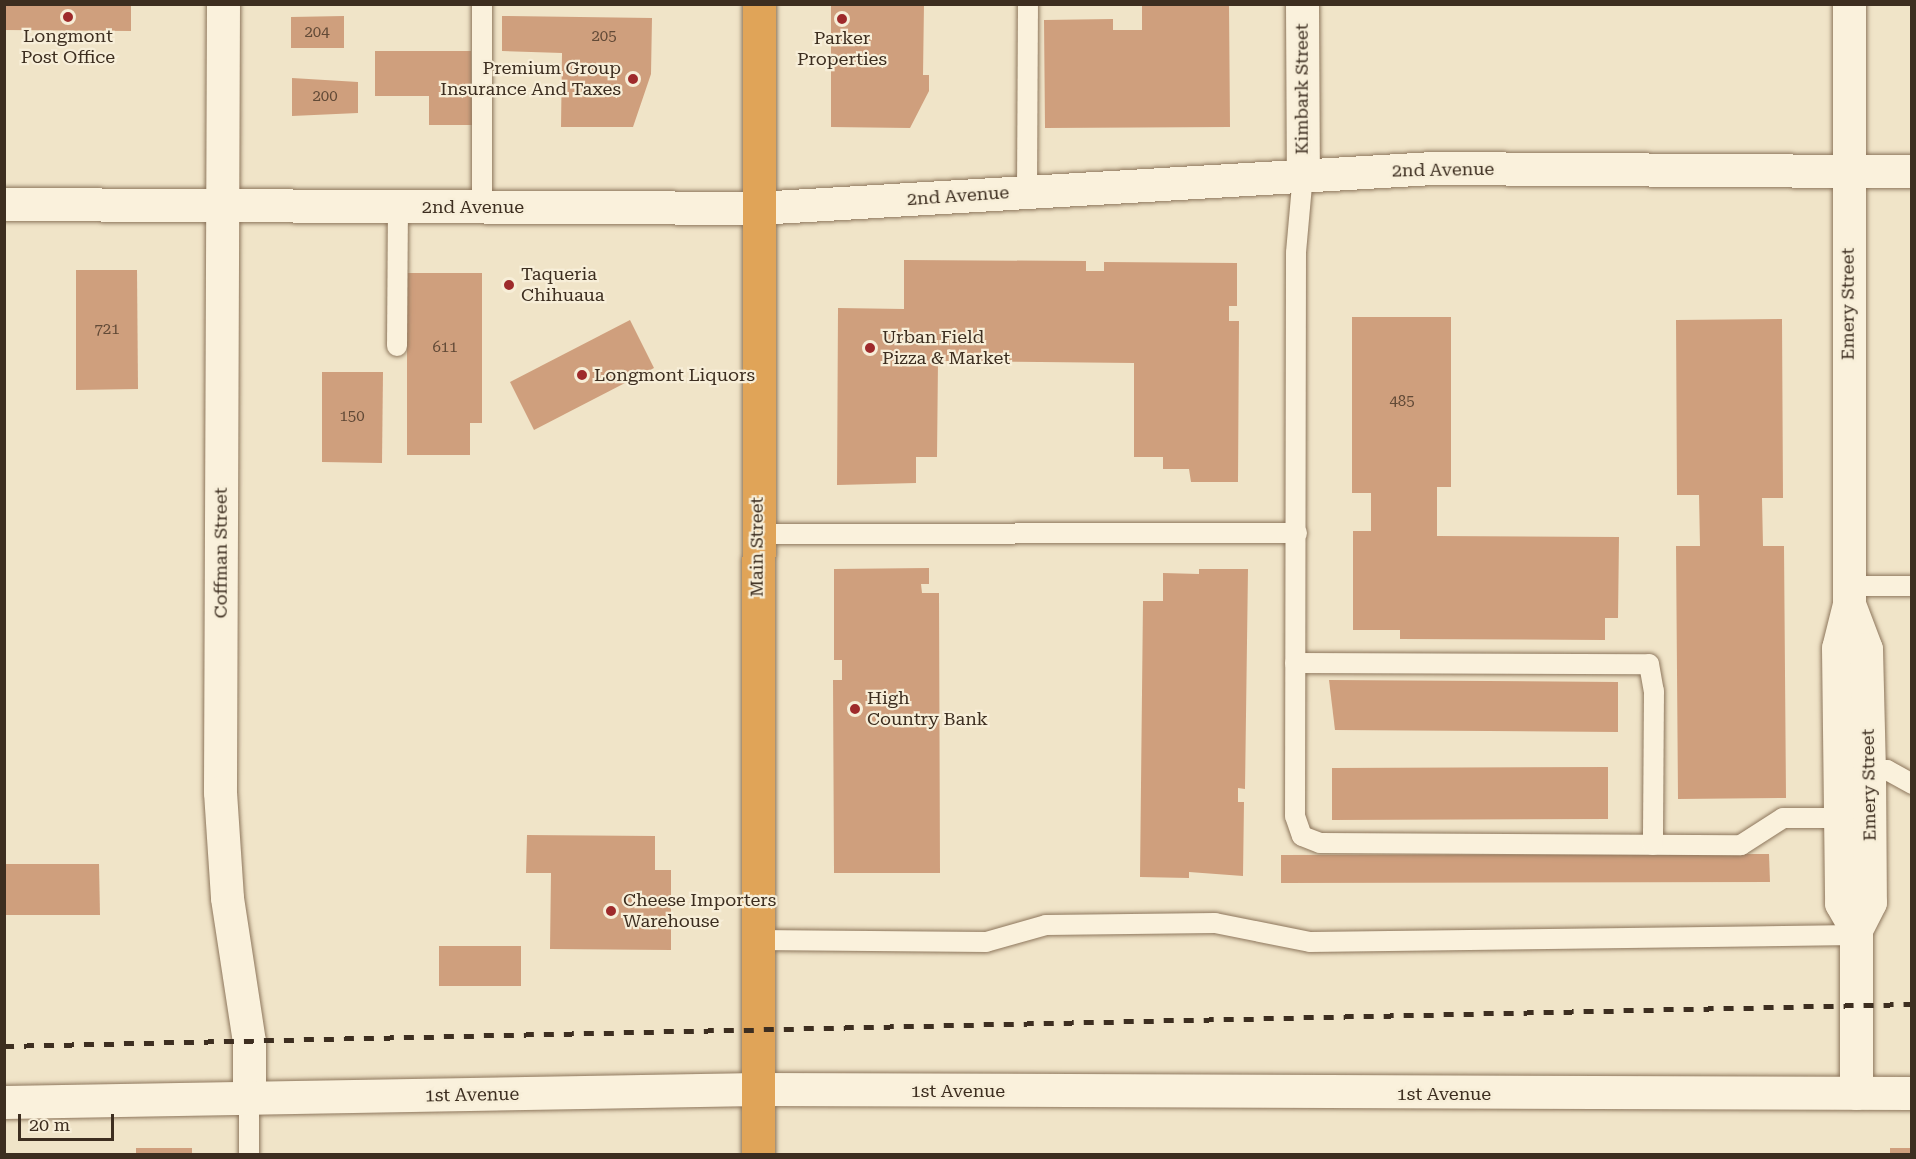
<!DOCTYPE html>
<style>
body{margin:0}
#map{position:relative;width:1916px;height:1159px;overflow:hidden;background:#f0e4c8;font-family:"Roboto Serif",serif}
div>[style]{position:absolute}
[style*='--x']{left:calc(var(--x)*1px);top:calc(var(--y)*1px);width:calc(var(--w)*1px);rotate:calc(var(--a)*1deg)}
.building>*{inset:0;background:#cf9f7d}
.roads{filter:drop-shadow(0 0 2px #8d765c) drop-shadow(0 0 2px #8d765c)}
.lane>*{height:20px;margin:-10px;padding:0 10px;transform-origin:10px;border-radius:10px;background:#faf1dc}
.street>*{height:33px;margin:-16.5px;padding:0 16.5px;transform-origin:16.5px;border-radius:16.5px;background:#faf1dc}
.secondary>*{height:33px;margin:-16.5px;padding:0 16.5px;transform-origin:16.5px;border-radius:16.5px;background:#faf1dc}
.highway>*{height:33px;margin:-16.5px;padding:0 16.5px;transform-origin:16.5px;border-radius:16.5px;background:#e0a458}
.rail>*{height:4.5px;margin-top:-2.25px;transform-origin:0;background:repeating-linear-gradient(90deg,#3d2e20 0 10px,transparent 0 20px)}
.dots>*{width:16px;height:16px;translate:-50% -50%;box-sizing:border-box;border:3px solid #f7eed8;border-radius:50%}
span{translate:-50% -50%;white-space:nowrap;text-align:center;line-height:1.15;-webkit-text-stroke:4.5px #f7eed8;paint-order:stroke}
.number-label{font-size:15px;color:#624a37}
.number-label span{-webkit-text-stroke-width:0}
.poi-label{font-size:18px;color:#3d2e20}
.right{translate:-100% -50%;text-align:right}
.left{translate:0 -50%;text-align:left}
.street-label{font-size:18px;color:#3d2e20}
.frame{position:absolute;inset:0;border:6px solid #3d2e20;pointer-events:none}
.scale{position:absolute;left:18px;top:1114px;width:96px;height:27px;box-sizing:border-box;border:3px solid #3d2e20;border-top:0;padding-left:8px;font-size:18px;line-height:21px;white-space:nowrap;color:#3d2e20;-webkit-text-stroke:4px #f7eed8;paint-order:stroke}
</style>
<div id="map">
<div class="building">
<div style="clip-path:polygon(4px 4px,131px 4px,131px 31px,4px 30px)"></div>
<div style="clip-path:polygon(831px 4px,924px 4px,923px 75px,929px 75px,929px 91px,910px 128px,831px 127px)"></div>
<div style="clip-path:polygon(1142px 4px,1229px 4px,1230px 127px,1045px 128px,1044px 20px,1113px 19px,1113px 30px,1142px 30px)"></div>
<div style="clip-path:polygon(344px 16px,344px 48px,291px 48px,291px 17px)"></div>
<div style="clip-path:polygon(502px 16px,652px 18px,651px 74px,633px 127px,561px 127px,562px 53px,502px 51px)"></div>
<div style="clip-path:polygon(375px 51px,471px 51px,472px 125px,429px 125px,429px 96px,375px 96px)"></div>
<div style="clip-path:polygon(292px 78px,358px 82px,358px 113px,292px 116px)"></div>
<div style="clip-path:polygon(904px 260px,1086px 261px,1086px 271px,1104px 271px,1104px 262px,1237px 263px,1237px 306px,1229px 306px,1229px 321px,1239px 321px,1238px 482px,1191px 482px,1189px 469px,1163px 469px,1163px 457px,1134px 457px,1134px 363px,938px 361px,937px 457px,916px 457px,916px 483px,837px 485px,838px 308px,904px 309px)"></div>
<div style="clip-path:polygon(76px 270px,137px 270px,138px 389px,76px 390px)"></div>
<div style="clip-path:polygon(407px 273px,482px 273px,482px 423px,470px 423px,470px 455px,407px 455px)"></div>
<div style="clip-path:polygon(1352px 317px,1451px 317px,1451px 487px,1437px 487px,1437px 536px,1619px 537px,1618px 618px,1605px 618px,1605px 640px,1400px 639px,1400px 630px,1353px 630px,1353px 531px,1371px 531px,1371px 493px,1352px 493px)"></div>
<div style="clip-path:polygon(1782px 319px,1783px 498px,1762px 498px,1763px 546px,1784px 546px,1786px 798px,1678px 799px,1676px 546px,1700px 546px,1699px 495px,1677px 495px,1676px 320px)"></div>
<div style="clip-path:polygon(630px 320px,654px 368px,534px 430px,510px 382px)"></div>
<div style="clip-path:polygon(322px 372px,383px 372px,382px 463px,322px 462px)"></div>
<div style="clip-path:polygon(929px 568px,929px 584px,921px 584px,922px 593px,939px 593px,940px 873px,834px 873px,833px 680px,842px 680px,842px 660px,834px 660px,834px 569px)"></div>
<div style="clip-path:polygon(1199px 569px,1248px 569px,1245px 789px,1238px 788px,1238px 802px,1244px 802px,1243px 876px,1189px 872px,1189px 878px,1140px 877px,1143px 601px,1163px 601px,1163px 573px,1199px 574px)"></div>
<div style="clip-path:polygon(1329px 680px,1618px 682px,1618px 732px,1335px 730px)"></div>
<div style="clip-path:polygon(1608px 767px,1608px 819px,1332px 820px,1332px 768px)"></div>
<div style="clip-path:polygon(527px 835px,655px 836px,655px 870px,671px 870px,671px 950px,550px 949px,551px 873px,526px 873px)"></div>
<div style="clip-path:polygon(1769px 854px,1770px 882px,1281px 883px,1281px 855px)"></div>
<div style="clip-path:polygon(4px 864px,99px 864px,100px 915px,4px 915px)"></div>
<div style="clip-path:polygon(439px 946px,521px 946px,521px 986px,439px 986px)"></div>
<div style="clip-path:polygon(136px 1148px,192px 1148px,192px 1154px,136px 1154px)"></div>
<div style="clip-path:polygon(1890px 1148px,1912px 1148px,1912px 1154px,1890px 1154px)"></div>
</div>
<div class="roads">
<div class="lane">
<div style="--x:482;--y:4;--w:203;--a:90"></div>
<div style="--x:1303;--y:174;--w:79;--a:95.1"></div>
<div style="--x:1296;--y:253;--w:563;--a:90.1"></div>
<div style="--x:1295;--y:816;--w:21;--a:71"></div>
<div style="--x:1302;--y:836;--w:19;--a:21"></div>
<div style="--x:1320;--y:843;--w:421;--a:0.3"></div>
<div style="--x:1741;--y:845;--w:50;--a:-32.7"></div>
<div style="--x:1783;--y:818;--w:57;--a:0"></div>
<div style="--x:1027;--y:192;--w:188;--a:-89.7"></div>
<div style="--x:397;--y:346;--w:139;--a:-89.6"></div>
<div style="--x:757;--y:534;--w:540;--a:-0.11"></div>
<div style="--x:1849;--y:586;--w:63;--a:0"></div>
<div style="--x:1295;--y:663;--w:354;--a:0.2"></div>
<div style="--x:1649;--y:664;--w:27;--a:80"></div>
<div style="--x:1654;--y:691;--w:154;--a:90.4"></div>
<div style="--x:1869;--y:770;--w:18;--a:0"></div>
<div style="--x:1887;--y:770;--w:29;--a:29"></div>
<div style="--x:756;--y:940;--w:230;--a:0.5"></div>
<div style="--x:986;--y:942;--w:62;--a:-15.8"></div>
<div style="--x:1046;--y:925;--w:169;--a:-0.7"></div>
<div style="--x:1215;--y:923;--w:97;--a:11.3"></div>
<div style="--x:1310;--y:942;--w:546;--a:-0.73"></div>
<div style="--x:249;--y:1100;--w:54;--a:90"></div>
</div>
<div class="street">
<div style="--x:223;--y:4;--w:788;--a:90.22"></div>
<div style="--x:220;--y:792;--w:106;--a:86.2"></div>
<div style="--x:227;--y:898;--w:145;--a:81.3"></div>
<div style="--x:249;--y:1041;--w:59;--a:90"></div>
<div style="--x:1302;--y:4;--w:170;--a:89.7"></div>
<div style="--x:1849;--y:4;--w:600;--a:90"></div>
<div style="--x:1849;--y:604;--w:45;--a:104"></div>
<div style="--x:1838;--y:648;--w:255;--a:89.3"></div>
<div style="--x:1841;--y:903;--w:30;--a:60"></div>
<div style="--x:1849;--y:604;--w:48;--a:69.3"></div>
<div style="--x:1866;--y:649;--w:121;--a:88.6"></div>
<div style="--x:1869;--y:770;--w:132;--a:89.6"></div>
<div style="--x:1870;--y:902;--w:30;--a:117"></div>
<div style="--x:1856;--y:929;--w:164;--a:90"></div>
</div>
<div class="secondary">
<div style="--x:4;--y:204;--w:753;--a:0.3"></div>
<div style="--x:757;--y:208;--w:676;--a:-3.39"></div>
<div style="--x:1432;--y:168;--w:480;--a:0.4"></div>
<div style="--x:4;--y:1102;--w:754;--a:-0.99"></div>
<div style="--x:758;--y:1089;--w:1154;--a:0.2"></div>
</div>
<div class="highway">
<div style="--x:758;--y:1154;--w:1150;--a:-89.95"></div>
</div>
</div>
<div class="rail">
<div style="--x:4;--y:1046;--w:1908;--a:-1.26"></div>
</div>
<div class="dots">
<div style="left:68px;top:17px;background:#9e2a2b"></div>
<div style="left:842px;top:19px;background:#9e2a2b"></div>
<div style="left:633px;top:79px;background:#9e2a2b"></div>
<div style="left:509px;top:285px;background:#9e2a2b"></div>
<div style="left:870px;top:348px;background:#9e2a2b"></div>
<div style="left:582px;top:375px;background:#9e2a2b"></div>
<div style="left:855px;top:709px;background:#9e2a2b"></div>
<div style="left:611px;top:911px;background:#9e2a2b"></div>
</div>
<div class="number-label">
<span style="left:317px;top:33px">204</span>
<span style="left:604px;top:37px">205</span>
<span style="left:325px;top:97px">200</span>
<span style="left:107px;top:330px">721</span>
<span style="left:445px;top:348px">611</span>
<span style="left:1402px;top:402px">485</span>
<span style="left:352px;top:417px">150</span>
</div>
<div class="poi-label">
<span style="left:68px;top:47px">Longmont<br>Post Office</span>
<span style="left:842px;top:49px">Parker<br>Properties</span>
<span class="right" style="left:621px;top:79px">Premium Group<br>Insurance And Taxes</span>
<span class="left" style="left:521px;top:285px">Taqueria<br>Chihuaua</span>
<span class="left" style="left:882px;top:348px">Urban Field<br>Pizza &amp; Market</span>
<span class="left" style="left:594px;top:375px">Longmont Liquors</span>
<span class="left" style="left:867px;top:709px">High<br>Country Bank</span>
<span class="left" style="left:623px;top:911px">Cheese Importers<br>Warehouse</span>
</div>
<div class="street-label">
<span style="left:1302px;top:89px;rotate:-90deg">Kimbark Street</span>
<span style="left:1443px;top:170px;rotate:-1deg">2nd Avenue</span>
<span style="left:958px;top:196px;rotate:-4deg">2nd Avenue</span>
<span style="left:473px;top:207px">2nd Avenue</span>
<span style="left:1848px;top:304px;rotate:-90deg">Emery Street</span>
<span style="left:757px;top:547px;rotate:-90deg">Main Street</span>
<span style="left:221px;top:553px;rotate:-90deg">Coffman Street</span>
<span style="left:1869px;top:785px;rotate:-91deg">Emery Street</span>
<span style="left:958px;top:1091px">1st Avenue</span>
<span style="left:1444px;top:1094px">1st Avenue</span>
<span style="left:472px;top:1095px;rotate:-1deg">1st Avenue</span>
</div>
<div class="frame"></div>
<div class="scale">20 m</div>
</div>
